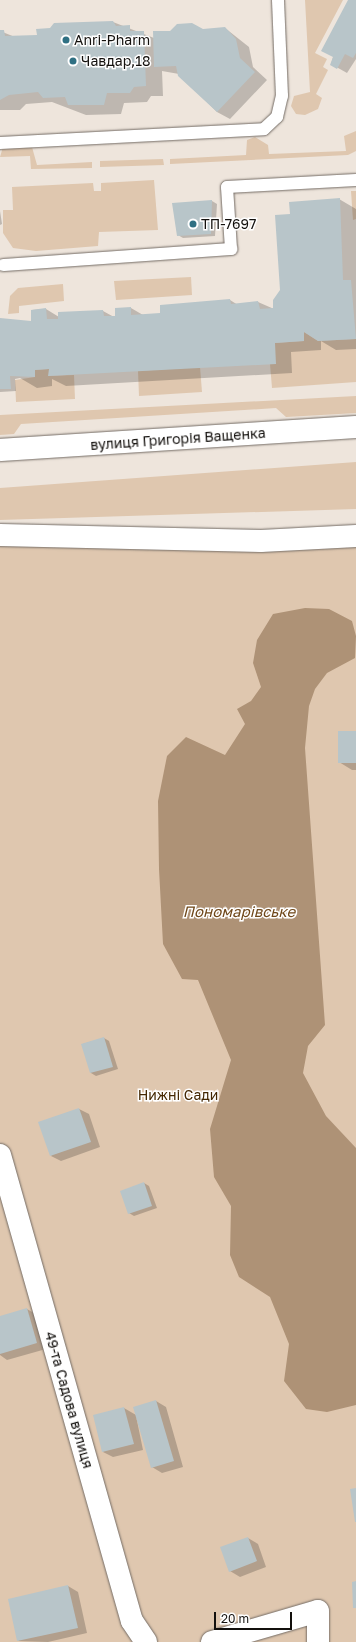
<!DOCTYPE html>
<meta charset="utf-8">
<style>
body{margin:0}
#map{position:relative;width:356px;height:1642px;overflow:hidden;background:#eee5dc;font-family:"Golos Text",sans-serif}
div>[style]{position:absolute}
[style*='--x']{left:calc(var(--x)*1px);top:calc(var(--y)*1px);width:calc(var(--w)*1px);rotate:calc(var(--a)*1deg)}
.green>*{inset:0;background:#dfc7af}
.water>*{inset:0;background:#ae9276}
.shadow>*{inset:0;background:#0003}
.building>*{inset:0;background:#b8c5c9}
.roads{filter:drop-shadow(0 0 1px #746c65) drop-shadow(0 0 1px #746c65)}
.lane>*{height:12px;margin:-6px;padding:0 6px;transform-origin:6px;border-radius:6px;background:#fff}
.street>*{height:22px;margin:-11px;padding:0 11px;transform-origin:11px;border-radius:11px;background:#fff}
.dots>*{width:11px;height:11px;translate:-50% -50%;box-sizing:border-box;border:2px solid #fff;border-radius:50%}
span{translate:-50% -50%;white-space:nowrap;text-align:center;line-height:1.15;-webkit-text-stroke:3px #fff;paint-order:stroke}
.poi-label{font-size:14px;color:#13100d}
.left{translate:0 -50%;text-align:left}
.street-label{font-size:14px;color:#13100d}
.park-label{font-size:14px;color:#442702}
.water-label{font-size:15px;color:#6f4719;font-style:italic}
.scale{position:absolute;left:214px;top:1612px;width:78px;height:18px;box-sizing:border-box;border:2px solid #13100d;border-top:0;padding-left:5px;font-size:12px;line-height:14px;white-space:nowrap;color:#13100d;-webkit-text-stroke:3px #fff;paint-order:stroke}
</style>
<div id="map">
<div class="green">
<div style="clip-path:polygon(305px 0,343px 0,315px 53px,327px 59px,323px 67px,328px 70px,316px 94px,322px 98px,318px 109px,305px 115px,296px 114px,291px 106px,294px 96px,310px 92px)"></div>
<div style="clip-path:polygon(356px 131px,356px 151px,348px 155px,170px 164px,170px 159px,246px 155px,247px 140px,255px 137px,268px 145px,269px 154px,346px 151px,344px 136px)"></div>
<div style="clip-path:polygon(3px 147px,32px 147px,37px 165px,92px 162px,92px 168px,31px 169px,30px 156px,0 157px)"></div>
<div style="clip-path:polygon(163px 159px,164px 165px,100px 167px,100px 161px)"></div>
<div style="clip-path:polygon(154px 180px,158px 230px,99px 232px,98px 246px,36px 251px,13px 248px,3px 233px,3px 210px,13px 210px,12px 187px,93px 183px,94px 191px,101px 191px,101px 183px)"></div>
<div style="clip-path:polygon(351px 191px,356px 191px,356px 219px,353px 220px)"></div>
<div style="clip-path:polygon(191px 277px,192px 295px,116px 300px,114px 281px)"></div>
<div style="clip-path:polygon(63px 284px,64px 301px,19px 306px,19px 313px,8px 314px,10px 296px,18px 288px)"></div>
<div style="clip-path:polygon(304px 332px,318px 341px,356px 339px,356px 382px,272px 388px,270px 364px,275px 343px,304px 341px)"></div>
<div style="clip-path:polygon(200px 367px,202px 392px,139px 396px,138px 371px)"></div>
<div style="clip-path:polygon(49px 369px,49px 376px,74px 375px,75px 399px,16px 402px,15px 380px,35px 377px,35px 370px)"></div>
<div style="clip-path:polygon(356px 396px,356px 413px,286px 417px,276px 408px,21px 424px,14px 434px,0 435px,0 415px)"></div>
<div style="clip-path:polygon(356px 462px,356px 509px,0 520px,0 488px)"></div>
<div style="clip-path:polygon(0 545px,356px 546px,356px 1642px,0 1642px)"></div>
</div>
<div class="water">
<div style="clip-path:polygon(305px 608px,329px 609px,352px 621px,356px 636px,355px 658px,327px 673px,315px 689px,309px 706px,305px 748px,325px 1025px,308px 1046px,303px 1073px,326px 1116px,356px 1148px,356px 1405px,327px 1412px,306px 1409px,284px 1381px,289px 1344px,270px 1297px,239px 1277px,230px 1255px,231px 1206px,214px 1177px,210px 1129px,231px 1060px,198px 980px,182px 979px,163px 944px,159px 869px,158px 801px,167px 756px,186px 737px,225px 755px,245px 724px,237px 709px,251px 701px,261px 687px,253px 663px,257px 640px,273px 614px)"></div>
</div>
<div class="shadow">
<div style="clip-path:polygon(350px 0,356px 0,356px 59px,347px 73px,331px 64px)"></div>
<div style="clip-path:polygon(113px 22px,154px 38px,225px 28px,249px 47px,253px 67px,267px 80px,230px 119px,217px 112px,179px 74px,162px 71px,163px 96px,151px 96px,147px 102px,124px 103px,121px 114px,86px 115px,52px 102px,26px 104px,20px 110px,0 110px,0 31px,15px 37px,38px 36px)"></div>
<div style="clip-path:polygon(339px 199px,356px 209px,356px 349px,336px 350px,321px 341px,321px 350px,291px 352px,292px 373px,66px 386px,52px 379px,52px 386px,37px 388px,20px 378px,15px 379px,16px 391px,0 392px,0 319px,32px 322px,32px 310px,46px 309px,59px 317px,103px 311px,114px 317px,131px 308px,143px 315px,161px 314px,230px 300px,238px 305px,258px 302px,274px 309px,281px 290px,291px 215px)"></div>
<div style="clip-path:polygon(212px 201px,217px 204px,215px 236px,183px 238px,178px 235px)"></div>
<div style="clip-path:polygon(0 211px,2px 224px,0 225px)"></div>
<div style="clip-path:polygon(356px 732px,356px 770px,352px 770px,339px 762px)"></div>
<div style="clip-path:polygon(104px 1038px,109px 1041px,118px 1069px,96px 1076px,91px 1073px,83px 1044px)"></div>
<div style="clip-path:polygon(79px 1109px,89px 1114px,100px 1147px,61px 1161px,51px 1156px)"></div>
<div style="clip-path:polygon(144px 1183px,149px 1186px,157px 1208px,134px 1216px,129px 1213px)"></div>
<div style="clip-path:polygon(27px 1309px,37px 1315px,46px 1349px,7px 1360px,0 1355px,0 1317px)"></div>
<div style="clip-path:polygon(156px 1401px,166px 1407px,183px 1467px,162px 1473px,152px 1467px,136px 1416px,143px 1450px,113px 1457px,103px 1452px,124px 1408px,136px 1415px)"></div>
<div style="clip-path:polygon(248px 1538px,258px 1544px,266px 1567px,240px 1577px,230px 1571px)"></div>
<div style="clip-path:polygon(68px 1586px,78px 1592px,87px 1633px,48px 1642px,18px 1641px)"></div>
</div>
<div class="building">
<div style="clip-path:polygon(348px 0,356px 0,356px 53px,353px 58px,345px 54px,337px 69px,330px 65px,333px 57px,321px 51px)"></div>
<div style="clip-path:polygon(113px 21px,116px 26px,130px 25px,130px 31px,144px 31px,146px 86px,134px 87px,130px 93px,107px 93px,104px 105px,68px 105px,65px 97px,43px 98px,38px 92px,9px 95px,0 100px,0 30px,4px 30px,5px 36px,37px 35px,36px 29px,50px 28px,54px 23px)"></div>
<div style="clip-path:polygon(192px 23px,203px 29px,225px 27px,236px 39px,240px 58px,255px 72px,217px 112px,178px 76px,176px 66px,154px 67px,153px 31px,170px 31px,177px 24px)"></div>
<div style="clip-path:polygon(340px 198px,343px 280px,351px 280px,356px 339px,318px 341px,304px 332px,304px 341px,275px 343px,276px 364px,48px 376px,49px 369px,35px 370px,35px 377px,10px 376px,11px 389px,0 389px,0 318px,31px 321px,31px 310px,46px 308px,47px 319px,58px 319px,58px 312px,80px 311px,103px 310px,104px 316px,115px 316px,115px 308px,131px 307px,131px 315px,160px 313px,160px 305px,230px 299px,231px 304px,258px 301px,260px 309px,273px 308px,273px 300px,280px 290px,275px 215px,290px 214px,289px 202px)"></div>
<div style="clip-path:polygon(212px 200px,211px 234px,177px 236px,172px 203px)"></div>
<div style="clip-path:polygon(338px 731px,356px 731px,356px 763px,338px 763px)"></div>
<div style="clip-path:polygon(104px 1037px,113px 1067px,90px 1073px,81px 1044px)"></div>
<div style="clip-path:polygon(79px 1108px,91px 1142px,50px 1156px,38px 1122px)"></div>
<div style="clip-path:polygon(144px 1182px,152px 1206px,128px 1214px,120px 1191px)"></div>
<div style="clip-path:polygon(27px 1308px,37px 1343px,0 1354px,0 1316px)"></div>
<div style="clip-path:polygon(156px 1400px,174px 1461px,151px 1468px,133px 1407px)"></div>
<div style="clip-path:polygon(124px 1407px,134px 1444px,102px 1452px,93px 1415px)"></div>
<div style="clip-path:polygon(356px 1488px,356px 1522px,355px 1522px,350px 1489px)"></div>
<div style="clip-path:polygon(248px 1537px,257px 1561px,229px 1572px,220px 1547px)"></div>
<div style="clip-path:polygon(356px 1581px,356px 1608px,353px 1608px,352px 1582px)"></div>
<div style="clip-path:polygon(68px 1585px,78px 1628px,17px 1641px,8px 1599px)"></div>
</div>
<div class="roads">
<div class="lane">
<div style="--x:0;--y:143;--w:264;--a:-3"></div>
<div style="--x:264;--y:129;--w:18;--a:-43"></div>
<div style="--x:277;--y:117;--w:22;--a:-77"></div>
<div style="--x:282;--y:96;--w:96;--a:-92.4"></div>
<div style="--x:3;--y:265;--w:229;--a:-4"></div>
<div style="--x:231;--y:249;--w:62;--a:-93.7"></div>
<div style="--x:227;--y:187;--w:129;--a:-3.1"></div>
</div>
<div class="street">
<div style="--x:0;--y:450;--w:357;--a:-3.7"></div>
<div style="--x:0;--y:535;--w:261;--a:1.3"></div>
<div style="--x:261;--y:541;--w:95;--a:-3"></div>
<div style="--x:0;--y:1155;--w:484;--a:74.2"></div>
<div style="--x:132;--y:1621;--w:25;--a:56"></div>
<div style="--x:212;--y:1642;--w:110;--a:-16.3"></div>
<div style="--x:318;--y:1611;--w:31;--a:90"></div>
</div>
</div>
<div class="dots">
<div style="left:66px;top:40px;background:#2f7083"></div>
<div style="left:73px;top:61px;background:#2f7083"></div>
<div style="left:193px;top:224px;background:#2f7083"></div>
</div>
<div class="poi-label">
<span class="left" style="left:74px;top:40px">Anri-Pharm</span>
<span class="left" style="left:81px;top:61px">Чавдар,18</span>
<span class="left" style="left:201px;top:224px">ТП-7697</span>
</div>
<div class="street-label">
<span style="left:178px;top:439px;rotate:-4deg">вулиця Григорія Ващенка</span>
<span style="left:69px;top:1400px;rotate:74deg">49-та Садова вулиця</span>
</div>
<div class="park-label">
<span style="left:178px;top:1095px">Нижні Сади</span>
</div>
<div class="water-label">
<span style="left:239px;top:912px">Пономарівське</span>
</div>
<div class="scale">20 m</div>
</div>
